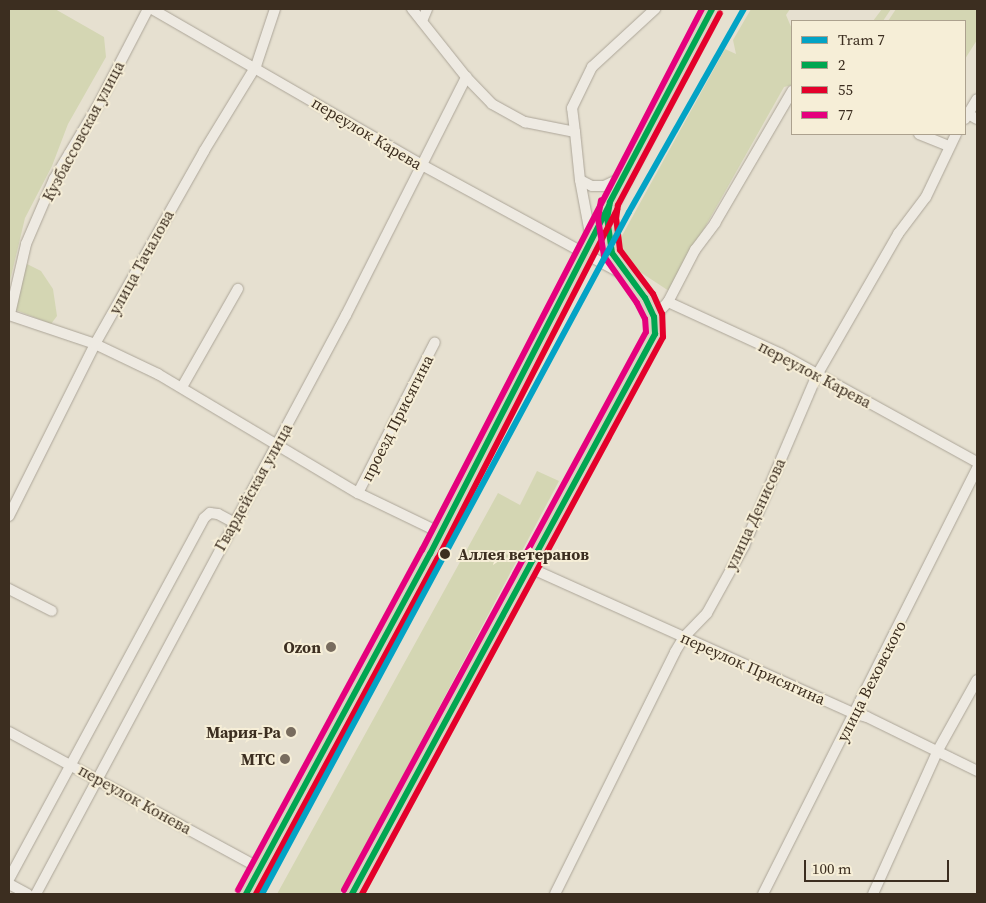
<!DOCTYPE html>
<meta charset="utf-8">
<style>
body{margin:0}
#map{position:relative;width:986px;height:903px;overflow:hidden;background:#e6e0d0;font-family:"Source Serif 4",serif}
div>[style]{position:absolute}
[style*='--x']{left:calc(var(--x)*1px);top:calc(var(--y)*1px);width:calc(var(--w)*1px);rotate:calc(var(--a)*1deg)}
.green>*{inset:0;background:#d4d6b3}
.roads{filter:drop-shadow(0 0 1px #aca598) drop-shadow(0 0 1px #aca598)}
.minor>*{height:10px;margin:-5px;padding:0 5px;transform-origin:5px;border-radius:5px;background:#eeeae2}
.highway>*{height:15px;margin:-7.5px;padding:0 7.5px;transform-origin:7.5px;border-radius:7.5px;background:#d9d1c1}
.bus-1>*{height:6px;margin:-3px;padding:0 3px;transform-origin:3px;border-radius:3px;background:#00a651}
.bus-2>*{height:6px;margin:-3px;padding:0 3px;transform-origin:3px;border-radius:3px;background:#e4002b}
.bus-3>*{height:6px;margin:-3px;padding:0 3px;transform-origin:3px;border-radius:3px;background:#e5007d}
.tram-1>*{height:6px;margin:-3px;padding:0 3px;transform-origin:3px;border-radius:3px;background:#03a3c5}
.dots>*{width:14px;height:14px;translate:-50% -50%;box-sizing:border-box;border:2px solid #f6eed7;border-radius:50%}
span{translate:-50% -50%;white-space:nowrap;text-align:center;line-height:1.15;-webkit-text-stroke:4px #f6eed7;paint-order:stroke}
.street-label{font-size:16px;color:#3c2e20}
.stop-label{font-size:16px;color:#3c2e20;font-weight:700}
.left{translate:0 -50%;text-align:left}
.poi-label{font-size:16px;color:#3c2e20;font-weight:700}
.right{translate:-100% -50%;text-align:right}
.frame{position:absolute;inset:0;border:10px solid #3c2e20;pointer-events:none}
.legend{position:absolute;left:791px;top:20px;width:175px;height:115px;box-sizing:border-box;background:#f6eed7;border:1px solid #aca18e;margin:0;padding:6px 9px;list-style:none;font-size:15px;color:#3c2e20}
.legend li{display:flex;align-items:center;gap:10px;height:25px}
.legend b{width:25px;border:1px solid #aca18e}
.scale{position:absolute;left:804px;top:860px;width:145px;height:22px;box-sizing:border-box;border:2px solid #3c2e20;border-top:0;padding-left:6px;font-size:15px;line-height:18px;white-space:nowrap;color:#3c2e20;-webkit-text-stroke:4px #f6eed7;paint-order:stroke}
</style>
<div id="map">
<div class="green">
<div style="clip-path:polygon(9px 9px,55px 9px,104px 37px,106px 57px,68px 124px,52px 166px,25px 218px,9px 285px)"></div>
<div style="clip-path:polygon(751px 9px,790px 9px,786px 15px,792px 29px,792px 85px,784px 87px,669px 291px,634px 268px,618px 243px,725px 49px,736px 54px,733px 40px)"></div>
<div style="clip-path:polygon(882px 9px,891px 9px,883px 21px,873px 21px)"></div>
<div style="clip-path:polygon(896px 9px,977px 9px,977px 40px,965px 59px,965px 21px,888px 21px)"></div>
<div style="clip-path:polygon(27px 264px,41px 271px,53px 289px,57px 316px,51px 324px,16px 310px,23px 267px)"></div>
<div style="clip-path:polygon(537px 471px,559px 481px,340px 894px,277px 894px,498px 493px,520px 505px)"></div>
</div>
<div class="roads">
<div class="minor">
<div style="--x:152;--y:9;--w:312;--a:30"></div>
<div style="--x:422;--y:165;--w:229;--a:28.5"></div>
<div style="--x:412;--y:9;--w:87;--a:51.5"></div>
<div style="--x:466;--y:77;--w:37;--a:46"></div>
<div style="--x:492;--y:104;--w:38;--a:29"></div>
<div style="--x:525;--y:122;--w:51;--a:11.3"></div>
<div style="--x:575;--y:132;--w:48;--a:84.1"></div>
<div style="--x:580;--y:180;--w:60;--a:79.4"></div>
<div style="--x:422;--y:21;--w:13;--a:-67"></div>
<div style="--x:968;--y:114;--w:10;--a:29"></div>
<div style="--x:965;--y:119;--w:23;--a:-59"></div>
<div style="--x:575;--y:132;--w:24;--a:-97"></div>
<div style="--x:572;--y:108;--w:46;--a:-64"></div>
<div style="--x:592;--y:67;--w:86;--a:-42.6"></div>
<div style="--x:919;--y:134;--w:31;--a:22"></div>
<div style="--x:580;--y:180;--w:13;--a:27"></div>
<div style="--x:592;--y:186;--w:12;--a:0"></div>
<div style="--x:604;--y:186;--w:21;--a:-25"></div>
<div style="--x:668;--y:302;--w:124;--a:24.7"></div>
<div style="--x:781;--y:354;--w:224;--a:28.9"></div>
<div style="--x:10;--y:314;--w:72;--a:-77.1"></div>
<div style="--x:26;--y:244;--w:71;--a:-66.7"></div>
<div style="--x:54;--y:179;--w:84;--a:-59.2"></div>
<div style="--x:97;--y:107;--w:110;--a:-62.5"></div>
<div style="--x:9;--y:315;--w:91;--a:18.6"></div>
<div style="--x:95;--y:344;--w:70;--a:25.5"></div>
<div style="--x:158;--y:374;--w:233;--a:30.8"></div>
<div style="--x:358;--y:493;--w:92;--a:25.7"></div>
<div style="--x:654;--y:317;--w:21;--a:-47"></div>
<div style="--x:668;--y:302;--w:59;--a:-62.6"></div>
<div style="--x:695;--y:250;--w:34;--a:-53"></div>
<div style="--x:715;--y:223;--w:153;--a:-59.7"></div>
<div style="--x:182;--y:387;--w:113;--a:-60.3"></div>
<div style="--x:358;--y:493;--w:169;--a:-63"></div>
<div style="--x:9;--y:516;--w:192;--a:-63.4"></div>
<div style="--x:95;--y:344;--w:222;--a:-60.5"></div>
<div style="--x:204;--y:151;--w:100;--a:-58.5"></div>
<div style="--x:256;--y:66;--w:60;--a:-71.6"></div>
<div style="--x:528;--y:567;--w:359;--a:24.2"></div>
<div style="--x:855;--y:714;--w:12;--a:14"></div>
<div style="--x:867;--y:717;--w:123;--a:26.1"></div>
<div style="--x:9;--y:589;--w:48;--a:27.1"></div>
<div style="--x:9;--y:732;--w:285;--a:28.5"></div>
<div style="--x:9;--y:879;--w:410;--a:-61.6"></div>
<div style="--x:204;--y:518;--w:8;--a:-40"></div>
<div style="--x:210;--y:513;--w:8;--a:7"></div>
<div style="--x:218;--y:514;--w:17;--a:28"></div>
<div style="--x:9;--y:884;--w:21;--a:28"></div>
<div style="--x:36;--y:894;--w:657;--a:-61.84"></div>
<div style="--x:346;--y:315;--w:267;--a:-63.2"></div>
<div style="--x:555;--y:894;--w:270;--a:-63.6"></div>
<div style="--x:675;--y:652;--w:17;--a:-59"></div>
<div style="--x:684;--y:637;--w:33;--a:-46"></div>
<div style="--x:707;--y:613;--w:77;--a:-61.1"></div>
<div style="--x:744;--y:546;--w:186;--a:-66.9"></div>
<div style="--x:817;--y:375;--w:163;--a:-60.1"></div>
<div style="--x:898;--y:234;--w:46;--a:-52.9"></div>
<div style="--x:926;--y:197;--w:70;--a:-64.5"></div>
<div style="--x:763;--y:894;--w:477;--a:-63.3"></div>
<div style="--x:873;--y:894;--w:158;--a:-65.7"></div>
<div style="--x:938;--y:750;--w:80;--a:-60.9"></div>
</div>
<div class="highway">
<div style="--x:246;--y:894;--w:387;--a:-61.6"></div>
<div style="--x:430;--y:554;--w:614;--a:-62.64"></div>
<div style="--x:352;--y:894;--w:637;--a:-61.58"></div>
<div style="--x:655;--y:334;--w:17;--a:-93"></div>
<div style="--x:654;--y:317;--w:21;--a:-115"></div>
<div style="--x:645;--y:298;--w:56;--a:-126.3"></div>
<div style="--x:612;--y:253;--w:16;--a:-105"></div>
<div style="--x:608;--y:238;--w:27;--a:-88"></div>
</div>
</div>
<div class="bus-1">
<div style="--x:246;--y:894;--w:387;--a:-61.6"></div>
<div style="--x:430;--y:554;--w:392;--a:-62.8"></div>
<div style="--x:352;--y:894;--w:637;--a:-61.58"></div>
<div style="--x:655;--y:334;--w:17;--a:-93"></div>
<div style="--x:654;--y:317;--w:21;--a:-115"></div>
<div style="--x:645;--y:298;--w:56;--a:-126.3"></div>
<div style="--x:612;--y:253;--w:34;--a:-98"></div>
<div style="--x:607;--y:219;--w:17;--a:-80"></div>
<div style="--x:610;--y:202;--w:218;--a:-62.1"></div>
</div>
<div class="bus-2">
<div style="--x:256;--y:894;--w:382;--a:-61.6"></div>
<div style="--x:438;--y:558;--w:392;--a:-62.8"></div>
<div style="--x:362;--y:894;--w:633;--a:-61.61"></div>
<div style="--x:663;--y:337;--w:23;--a:-92"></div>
<div style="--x:662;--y:314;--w:22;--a:-114"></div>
<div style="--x:653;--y:294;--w:55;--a:-126.9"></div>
<div style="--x:620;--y:250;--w:31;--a:-97"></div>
<div style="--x:616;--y:219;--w:14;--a:-82"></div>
<div style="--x:618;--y:205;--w:217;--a:-62"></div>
</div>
<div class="bus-3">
<div style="--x:238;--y:890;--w:387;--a:-61.6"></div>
<div style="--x:422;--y:550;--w:609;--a:-62.64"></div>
<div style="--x:344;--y:890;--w:634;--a:-61.58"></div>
<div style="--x:646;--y:332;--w:13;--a:-94"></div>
<div style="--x:645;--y:319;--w:18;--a:-117"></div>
<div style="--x:637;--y:303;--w:57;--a:-125.1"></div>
<div style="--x:604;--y:256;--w:37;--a:-99"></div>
<div style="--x:598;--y:219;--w:19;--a:-81"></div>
</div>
<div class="tram-1">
<div style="--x:262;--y:894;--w:774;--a:-61.71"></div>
<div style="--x:629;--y:212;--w:233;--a:-60.5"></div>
</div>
<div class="dots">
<div style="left:445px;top:554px;background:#3c2e20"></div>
<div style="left:331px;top:647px;background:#786c5e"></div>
<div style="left:291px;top:732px;background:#786c5e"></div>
<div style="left:285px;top:759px;background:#786c5e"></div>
</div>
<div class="street-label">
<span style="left:83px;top:131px;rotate:-62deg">Кузбассовская улица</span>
<span style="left:367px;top:133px;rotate:31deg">переулок Карева</span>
<span style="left:141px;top:262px;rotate:-61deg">улица Тачалова</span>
<span style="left:815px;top:374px;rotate:28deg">переулок Карева</span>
<span style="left:397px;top:418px;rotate:-63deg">проезд Присягина</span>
<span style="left:253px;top:487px;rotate:-61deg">Гвардейская улица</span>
<span style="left:755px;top:514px;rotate:-65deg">улица Денисова</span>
<span style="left:753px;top:668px;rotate:24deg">переулок Присягина</span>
<span style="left:871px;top:681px;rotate:-63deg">улица Веховского</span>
<span style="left:135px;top:799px;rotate:29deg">переулок Конева</span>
</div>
<div class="stop-label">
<span class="left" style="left:458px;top:554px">Аллея ветеранов</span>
</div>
<div class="poi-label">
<span class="right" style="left:321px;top:647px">Ozon</span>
<span class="right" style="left:281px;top:732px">Мария-Ра</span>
<span class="right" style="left:275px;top:759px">МТС</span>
</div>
<div class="frame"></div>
<ul class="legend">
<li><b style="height:6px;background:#03a3c5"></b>Tram 7</li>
<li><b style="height:6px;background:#00a651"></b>2</li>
<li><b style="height:6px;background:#e4002b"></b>55</li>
<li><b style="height:6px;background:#e5007d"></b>77</li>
</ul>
<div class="scale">100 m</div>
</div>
